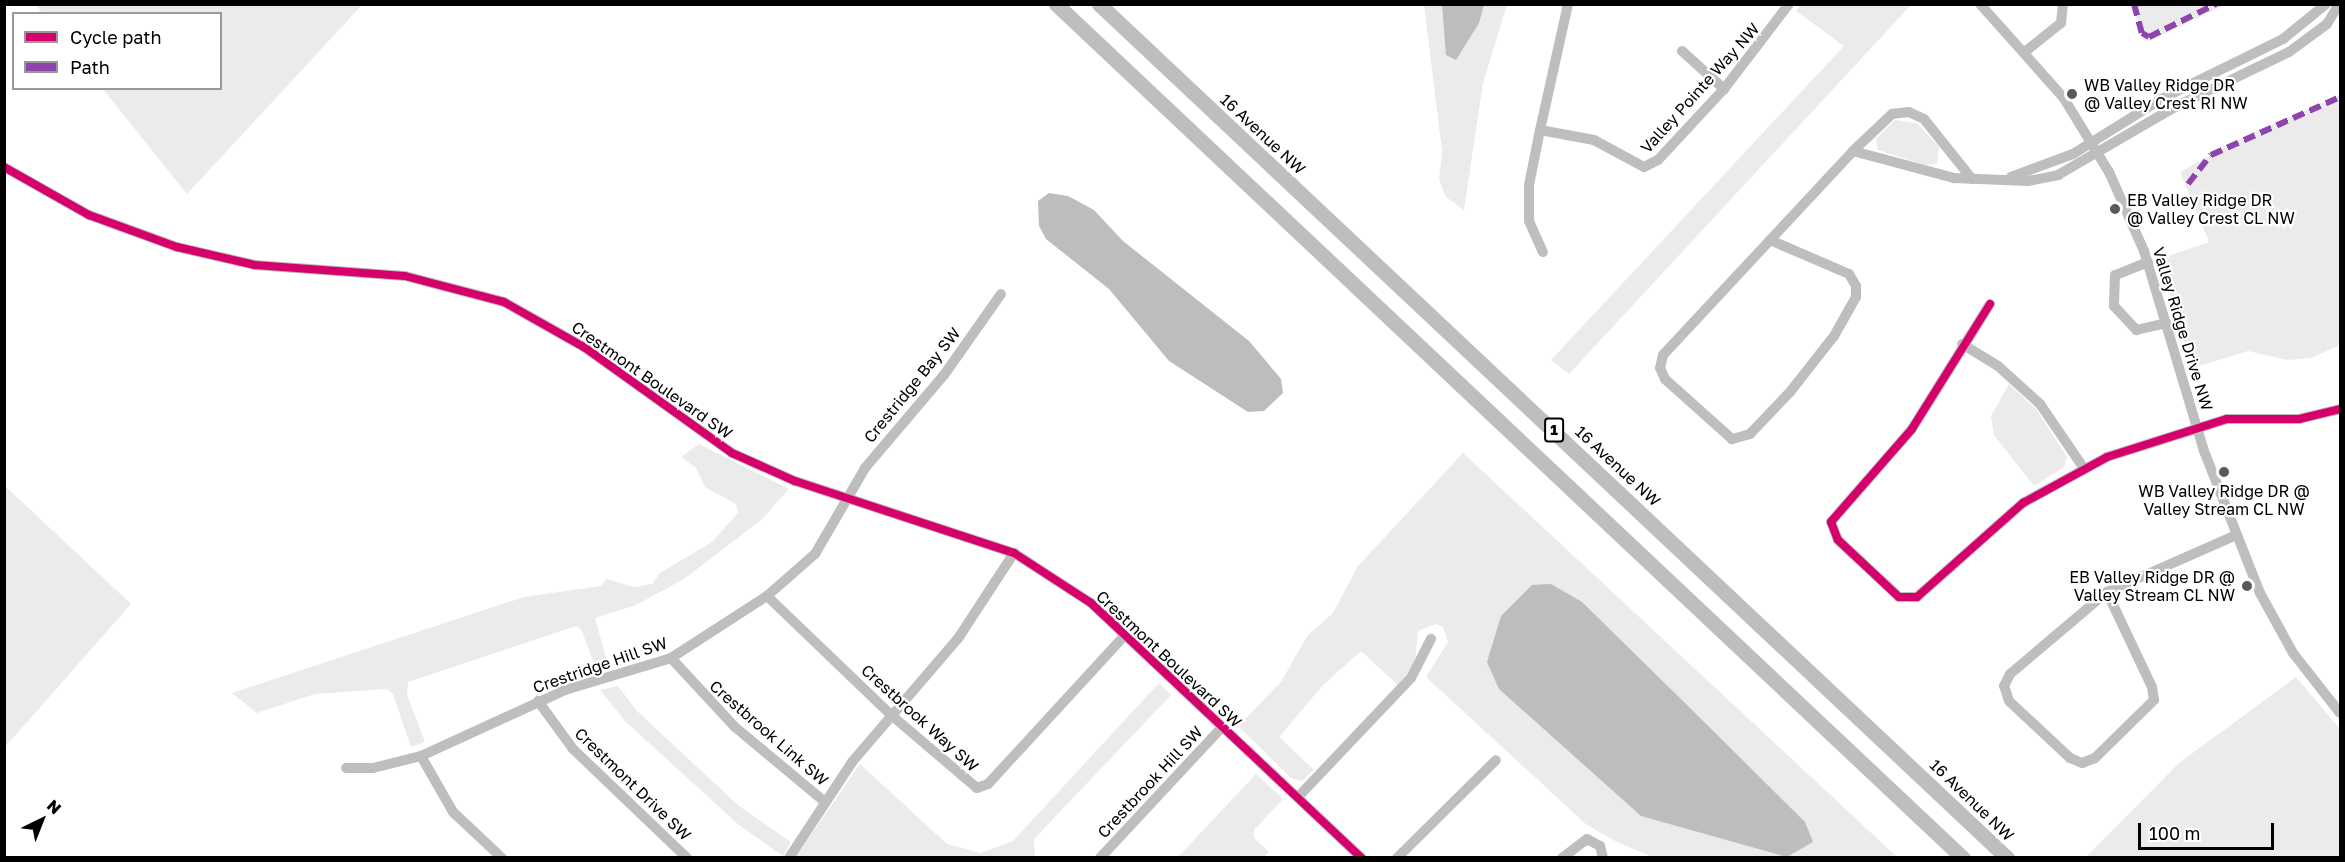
<!DOCTYPE html>
<style>
body{margin:0}
#map{position:relative;width:2345px;height:862px;overflow:hidden;background:#fff;font-family:"Golos Text",sans-serif}
div>[style]{position:absolute}
[style*='--x']{left:calc(var(--x)*1px);top:calc(var(--y)*1px);width:calc(var(--w)*1px);rotate:calc(var(--a)*1deg)}
.green>*{inset:0;background:#ebebeb}
.water>*{inset:0;background:#bdbdbd}
.minor>*{height:10px;margin:-5px;padding:0 5px;transform-origin:5px;border-radius:5px;background:#bebebe}
.highway>*{height:15px;margin:-7.5px;padding:0 7.5px;transform-origin:7.5px;border-radius:7.5px;background:#bebebe}
.quiet>*{height:6px;margin-top:-3px;transform-origin:0;background:repeating-linear-gradient(90deg,#8e44ad 0 12px,transparent 0 18px)}
.cycleway>*{height:8px;margin:-4px;padding:0 4px;transform-origin:4px;border-radius:4px;background:#d6006c}
.dots>*{width:16px;height:16px;translate:-50% -50%;box-sizing:border-box;border:3px solid #fff;border-radius:50%}
span{translate:-50% -50%;white-space:nowrap;text-align:center;line-height:1.15;-webkit-text-stroke:4.5px #fff;paint-order:stroke}
.shield-label span{padding:2px 4px;background:#fff;border:2px solid;border-radius:4px;-webkit-text-stroke-width:0}
.shield-label{font-size:15px;color:#000;font-weight:700}
.poi-label{font-size:16px;color:#000}
.left{translate:0 -50%;text-align:left}
.right{translate:-100% -50%;text-align:right}
.street-label{font-size:16px;color:#000}
.frame{position:absolute;inset:0;border:6px solid #000;pointer-events:none}
.legend{position:absolute;left:12px;top:12px;width:210px;height:78px;box-sizing:border-box;background:#fff;border:2px solid #999;margin:0;padding:8px 10px;list-style:none;font-size:18px;color:#000}
.legend li{display:flex;align-items:center;gap:12px;height:30px}
.legend b{width:30px;border:2px solid #999}
.north{position:absolute;left:12px;top:790px;width:60px;height:60px;-webkit-text-stroke:4px #fff;paint-order:stroke;rotate:43deg;font-size:16px;font-weight:700;line-height:24px;text-align:center;color:#000}
.north::after{content:'';display:block;margin:auto;width:21px;height:27px;background:#000;clip-path:polygon(50% 0,100% 100%,50% 72%,0 100%)}
.scale{position:absolute;left:2138px;top:823px;width:136px;height:27px;box-sizing:border-box;border:3px solid #000;border-top:0;padding-left:8px;font-size:18px;line-height:21px;white-space:nowrap;color:#000;-webkit-text-stroke:4px #fff;paint-order:stroke}
</style>
<div id="map">
<div class="green">
<div style="clip-path:polygon(36px 5px,362px 5px,187px 194px,103px 89px,220px 88px,220px 14px,43px 14px)"></div>
<div style="clip-path:polygon(1424px 5px,1507px 5px,1483px 83px,1464px 210px,1446px 197px,1439px 180px,1442px 151px)"></div>
<div style="clip-path:polygon(1800px 5px,1911px 5px,1569px 374px,1551px 360px,1844px 46px,1796px 11px)"></div>
<div style="clip-path:polygon(2132px 5px,2132px 4px,2225px 5px,2150px 41px,2143px 40px)"></div>
<div style="clip-path:polygon(2340px 95px,2340px 345px,2311px 358px,2287px 360px,2248px 351px,2192px 368px,2161px 263px,2162px 258px,2209px 242px,2180px 172px,2244px 137px)"></div>
<div style="clip-path:polygon(1895px 120px,1917px 123px,1939px 147px,1937px 164px,1925px 165px,1878px 150px,1876px 139px)"></div>
<div style="clip-path:polygon(2009px 384px,2036px 409px,2067px 457px,2064px 467px,2034px 486px,1994px 435px,1991px 416px)"></div>
<div style="clip-path:polygon(699px 444px,789px 489px,761px 520px,684px 579px,636px 605px,595px 618px,609px 668px,597px 671px,581px 629px,576px 626px,408px 682px,407px 695px,425px 742px,411px 747px,393px 694px,387px 689px,315px 694px,257px 713px,232px 693px,524px 597px,601px 586px,606px 579px,634px 587px,652px 584px,660px 573px,712px 542px,738px 513px,736px 504px,705px 487px,696px 468px,681px 457px)"></div>
<div style="clip-path:polygon(1463px 453px,1897px 857px,1652px 857px,1617px 842px,1587px 825px,1426px 677px,1448px 642px,1443px 627px,1436px 624px,1418px 631px,1415px 663px,1398px 685px,1361px 651px,1323px 685px,1279px 737px,1314px 770px,1302px 781px,1291px 778px,1238px 726px,1281px 682px,1307px 636px,1333px 613px,1358px 566px)"></div>
<div style="clip-path:polygon(5px 486px,131px 604px,5px 747px)"></div>
<div style="clip-path:polygon(2296px 677px,2340px 729px,2340px 857px,2086px 857px,2179px 763px)"></div>
<div style="clip-path:polygon(1159px 683px,1171px 695px,1034px 839px,1035px 857px,795px 858px,860px 764px,947px 844px,981px 853px,1013px 841px)"></div>
<div style="clip-path:polygon(618px 686px,637px 711px,739px 806px,791px 842px,783px 856px,739px 825px,625px 721px,600px 690px)"></div>
<div style="clip-path:polygon(1256px 774px,1283px 799px,1254px 830px,1254px 838px,1269px 852px,1264px 857px,1178px 857px)"></div>
</div>
<div class="water">
<div style="clip-path:polygon(1442px 5px,1484px 5px,1479px 23px,1456px 60px,1446px 55px)"></div>
<div style="clip-path:polygon(1049px 193px,1068px 196px,1094px 210px,1123px 241px,1249px 341px,1281px 379px,1283px 393px,1264px 411px,1248px 412px,1169px 361px,1109px 289px,1046px 239px,1039px 226px,1038px 201px)"></div>
<div style="clip-path:polygon(1551px 584px,1582px 602px,1687px 705px,1805px 822px,1813px 842px,1787px 857px,1641px 816px,1499px 689px,1487px 662px,1501px 616px,1532px 585px)"></div>
</div>
<div class="minor">
<div style="--x:1568;--y:4;--w:129;--a:102.5"></div>
<div style="--x:1540;--y:130;--w:55;--a:10.5"></div>
<div style="--x:1594;--y:140;--w:57;--a:28.4"></div>
<div style="--x:1644;--y:167;--w:16;--a:-27"></div>
<div style="--x:1658;--y:160;--w:97;--a:-47.1"></div>
<div style="--x:1724;--y:89;--w:107;--a:-52.6"></div>
<div style="--x:1980;--y:4;--w:125;--a:48.3"></div>
<div style="--x:2063;--y:97;--w:88;--a:58.5"></div>
<div style="--x:2109;--y:172;--w:86;--a:66.1"></div>
<div style="--x:2144;--y:251;--w:209;--a:73.3"></div>
<div style="--x:2204;--y:451;--w:153;--a:68.5"></div>
<div style="--x:2260;--y:593;--w:68;--a:61.2"></div>
<div style="--x:2293;--y:653;--w:76;--a:51.9"></div>
<div style="--x:1682;--y:51;--w:57;--a:42.1"></div>
<div style="--x:2026;--y:51;--w:45;--a:-38.7"></div>
<div style="--x:2061;--y:23;--w:19;--a:-84"></div>
<div style="--x:1540;--y:130;--w:56;--a:101.3"></div>
<div style="--x:1529;--y:185;--w:36;--a:90"></div>
<div style="--x:1529;--y:221;--w:34;--a:66"></div>
<div style="--x:1853;--y:151;--w:105;--a:15"></div>
<div style="--x:1954;--y:178;--w:74;--a:2.3"></div>
<div style="--x:2028;--y:181;--w:31;--a:-11"></div>
<div style="--x:2058;--y:175;--w:135;--a:-30.2"></div>
<div style="--x:2175;--y:107;--w:127;--a:-25.8"></div>
<div style="--x:2289;--y:52;--w:47;--a:-36.4"></div>
<div style="--x:2327;--y:24;--w:23;--a:-59"></div>
<div style="--x:4;--y:167;--w:98;--a:29.5"></div>
<div style="--x:89;--y:215;--w:94;--a:20"></div>
<div style="--x:177;--y:247;--w:80;--a:13"></div>
<div style="--x:255;--y:265;--w:150;--a:4.2"></div>
<div style="--x:405;--y:276;--w:102;--a:14.7"></div>
<div style="--x:504;--y:302;--w:92;--a:29.4"></div>
<div style="--x:584;--y:347;--w:182;--a:35.6"></div>
<div style="--x:732;--y:453;--w:69;--a:24"></div>
<div style="--x:795;--y:481;--w:231;--a:18.2"></div>
<div style="--x:1014;--y:553;--w:92;--a:33"></div>
<div style="--x:1091;--y:603;--w:372;--a:43.3"></div>
<div style="--x:2011;--y:177;--w:66;--a:-20.4"></div>
<div style="--x:2073;--y:154;--w:104;--a:-32"></div>
<div style="--x:2161;--y:99;--w:136;--a:-26.2"></div>
<div style="--x:2283;--y:39;--w:55;--a:-39.1"></div>
<div style="--x:1770;--y:240;--w:86;--a:23.3"></div>
<div style="--x:1849;--y:274;--w:14;--a:60"></div>
<div style="--x:1856;--y:286;--w:11;--a:90"></div>
<div style="--x:1856;--y:297;--w:45;--a:119.4"></div>
<div style="--x:1834;--y:336;--w:71;--a:128.2"></div>
<div style="--x:1790;--y:392;--w:58;--a:133.6"></div>
<div style="--x:1750;--y:434;--w:19;--a:164"></div>
<div style="--x:1732;--y:439;--w:90;--a:-138.2"></div>
<div style="--x:1665;--y:379;--w:12;--a:-114"></div>
<div style="--x:1660;--y:368;--w:13;--a:-77"></div>
<div style="--x:1663;--y:355;--w:81;--a:-47"></div>
<div style="--x:1718;--y:296;--w:198;--a:-47"></div>
<div style="--x:1853;--y:151;--w:54;--a:-43.5"></div>
<div style="--x:1892;--y:114;--w:17;--a:-7"></div>
<div style="--x:1909;--y:112;--w:17;--a:25"></div>
<div style="--x:1924;--y:119;--w:77;--a:51.3"></div>
<div style="--x:2148;--y:262;--w:35;--a:158"></div>
<div style="--x:2115;--y:275;--w:31;--a:92"></div>
<div style="--x:2114;--y:306;--w:33;--a:47"></div>
<div style="--x:2136;--y:330;--w:31;--a:-13"></div>
<div style="--x:1990;--y:304;--w:147;--a:122"></div>
<div style="--x:1912;--y:429;--w:123;--a:131.1"></div>
<div style="--x:1831;--y:522;--w:19;--a:69"></div>
<div style="--x:1838;--y:540;--w:83;--a:43.1"></div>
<div style="--x:1899;--y:597;--w:18;--a:0"></div>
<div style="--x:1917;--y:597;--w:142;--a:-41.6"></div>
<div style="--x:2023;--y:503;--w:96;--a:-28.7"></div>
<div style="--x:2107;--y:457;--w:126;--a:-17.6"></div>
<div style="--x:2227;--y:419;--w:72;--a:0"></div>
<div style="--x:2299;--y:419;--w:42;--a:-13.7"></div>
<div style="--x:1962;--y:344;--w:42;--a:31.4"></div>
<div style="--x:1998;--y:366;--w:57;--a:42.1"></div>
<div style="--x:2040;--y:404;--w:76;--a:55.7"></div>
<div style="--x:2107;--y:592;--w:105;--a:64.7"></div>
<div style="--x:2152;--y:687;--w:13;--a:81"></div>
<div style="--x:2154;--y:700;--w:83;--a:135.5"></div>
<div style="--x:2095;--y:758;--w:14;--a:159"></div>
<div style="--x:2082;--y:763;--w:13;--a:-157"></div>
<div style="--x:2070;--y:758;--w:83;--a:-136.9"></div>
<div style="--x:2009;--y:701;--w:16;--a:-108"></div>
<div style="--x:2004;--y:686;--w:13;--a:-63"></div>
<div style="--x:2010;--y:674;--w:127;--a:-40.2"></div>
<div style="--x:2107;--y:592;--w:141;--a:-23.8"></div>
<div style="--x:767;--y:596;--w:170;--a:43.8"></div>
<div style="--x:890;--y:714;--w:114;--a:40.4"></div>
<div style="--x:977;--y:788;--w:12;--a:-20"></div>
<div style="--x:988;--y:784;--w:202;--a:-47.4"></div>
<div style="--x:671;--y:658;--w:94;--a:47.2"></div>
<div style="--x:735;--y:727;--w:117;--a:39.8"></div>
<div style="--x:538;--y:701;--w:59;--a:53.9"></div>
<div style="--x:573;--y:749;--w:158;--a:43.7"></div>
<div style="--x:421;--y:756;--w:64;--a:60.3"></div>
<div style="--x:453;--y:812;--w:67;--a:43.2"></div>
<div style="--x:346;--y:768;--w:27;--a:0"></div>
<div style="--x:373;--y:768;--w:49;--a:-14"></div>
<div style="--x:421;--y:756;--w:158;--a:-24.6"></div>
<div style="--x:565;--y:690;--w:111;--a:-16.8"></div>
<div style="--x:671;--y:658;--w:114;--a:-32.9"></div>
<div style="--x:767;--y:596;--w:64;--a:-41.2"></div>
<div style="--x:815;--y:554;--w:99;--a:-59.8"></div>
<div style="--x:865;--y:468;--w:122;--a:-49.7"></div>
<div style="--x:944;--y:375;--w:99;--a:-54.9"></div>
<div style="--x:1298;--y:797;--w:164;--a:-46.5"></div>
<div style="--x:1411;--y:678;--w:44;--a:-62.9"></div>
<div style="--x:789;--y:858;--w:115;--a:-56.7"></div>
<div style="--x:852;--y:762;--w:165;--a:-49.4"></div>
<div style="--x:959;--y:637;--w:100;--a:-56.8"></div>
<div style="--x:1100;--y:858;--w:179;--a:-47"></div>
<div style="--x:1397;--y:858;--w:139;--a:-44.7"></div>
<div style="--x:1562;--y:858;--w:31;--a:-37"></div>
<div style="--x:1587;--y:839;--w:15;--a:28"></div>
<div style="--x:1600;--y:846;--w:12;--a:76"></div>
</div>
<div class="highway">
<div style="--x:1056;--y:4;--w:1246;--a:43.28"></div>
<div style="--x:1099;--y:4;--w:1247;--a:43.24"></div>
</div>
<div class="quiet">
<div style="--x:2134;--y:4;--w:30;--a:75"></div>
<div style="--x:2142;--y:33;--w:8;--a:30"></div>
<div style="--x:2149;--y:37;--w:75;--a:-26.2"></div>
<div style="--x:2188;--y:184;--w:37;--a:-52"></div>
<div style="--x:2211;--y:155;--w:141;--a:-24.2"></div>
</div>
<div class="cycleway">
<div style="--x:4;--y:167;--w:98;--a:29.5"></div>
<div style="--x:89;--y:215;--w:94;--a:20"></div>
<div style="--x:177;--y:247;--w:80;--a:13"></div>
<div style="--x:255;--y:265;--w:150;--a:4.2"></div>
<div style="--x:405;--y:276;--w:102;--a:14.7"></div>
<div style="--x:504;--y:302;--w:92;--a:29.4"></div>
<div style="--x:584;--y:347;--w:182;--a:35.6"></div>
<div style="--x:732;--y:453;--w:69;--a:24"></div>
<div style="--x:795;--y:481;--w:231;--a:18.2"></div>
<div style="--x:1014;--y:553;--w:92;--a:33"></div>
<div style="--x:1091;--y:603;--w:372;--a:43.3"></div>
<div style="--x:1990;--y:304;--w:147;--a:122"></div>
<div style="--x:1912;--y:429;--w:123;--a:131.1"></div>
<div style="--x:1831;--y:522;--w:19;--a:69"></div>
<div style="--x:1838;--y:540;--w:83;--a:43.1"></div>
<div style="--x:1899;--y:597;--w:18;--a:0"></div>
<div style="--x:1917;--y:597;--w:142;--a:-41.6"></div>
<div style="--x:2023;--y:503;--w:96;--a:-28.7"></div>
<div style="--x:2107;--y:457;--w:126;--a:-17.6"></div>
<div style="--x:2227;--y:419;--w:72;--a:0"></div>
<div style="--x:2299;--y:419;--w:42;--a:-13.7"></div>
</div>
<div class="dots">
<div style="left:2072px;top:94px;background:#595959"></div>
<div style="left:2115px;top:209px;background:#595959"></div>
<div style="left:2224px;top:472px;background:#595959"></div>
<div style="left:2247px;top:586px;background:#595959"></div>
</div>
<div class="shield-label">
<span style="left:1554px;top:430px">1</span>
</div>
<div class="poi-label">
<span class="left" style="left:2084px;top:94px">WB Valley Ridge DR<br>@ Valley Crest RI NW</span>
<span class="left" style="left:2127px;top:209px">EB Valley Ridge DR<br>@ Valley Crest CL NW</span>
<span style="left:2224px;top:500px">WB Valley Ridge DR @<br>Valley Stream CL NW</span>
<span class="right" style="left:2235px;top:586px">EB Valley Ridge DR @<br>Valley Stream CL NW</span>
</div>
<div class="street-label">
<span style="left:1700px;top:88px;rotate:-48deg">Valley Pointe Way NW</span>
<span style="left:1263px;top:134px;rotate:43deg">16 Avenue NW</span>
<span style="left:2183px;top:329px;rotate:73deg">Valley Ridge Drive NW</span>
<span style="left:652px;top:380px;rotate:35deg">Crestmont Boulevard SW</span>
<span style="left:912px;top:385px;rotate:-51deg">Crestridge Bay SW</span>
<span style="left:1618px;top:466px;rotate:43deg">16 Avenue NW</span>
<span style="left:1169px;top:659px;rotate:43deg">Crestmont Boulevard SW</span>
<span style="left:600px;top:665px;rotate:-19deg">Crestridge Hill SW</span>
<span style="left:920px;top:718px;rotate:42deg">Crestbrook Way SW</span>
<span style="left:769px;top:733px;rotate:41deg">Crestbrook Link SW</span>
<span style="left:1150px;top:782px;rotate:-47deg">Crestbrook Hill SW</span>
<span style="left:633px;top:784px;rotate:44deg">Crestmont Drive SW</span>
<span style="left:1972px;top:800px;rotate:44deg">16 Avenue NW</span>
</div>
<div class="frame"></div>
<ul class="legend">
<li><b style="height:8px;background:#d6006c"></b>Cycle path</li>
<li><b style="height:8px;background:#8e44ad"></b>Path</li>
</ul>
<div class="north">N</div>
<div class="scale">100 m</div>
</div>
